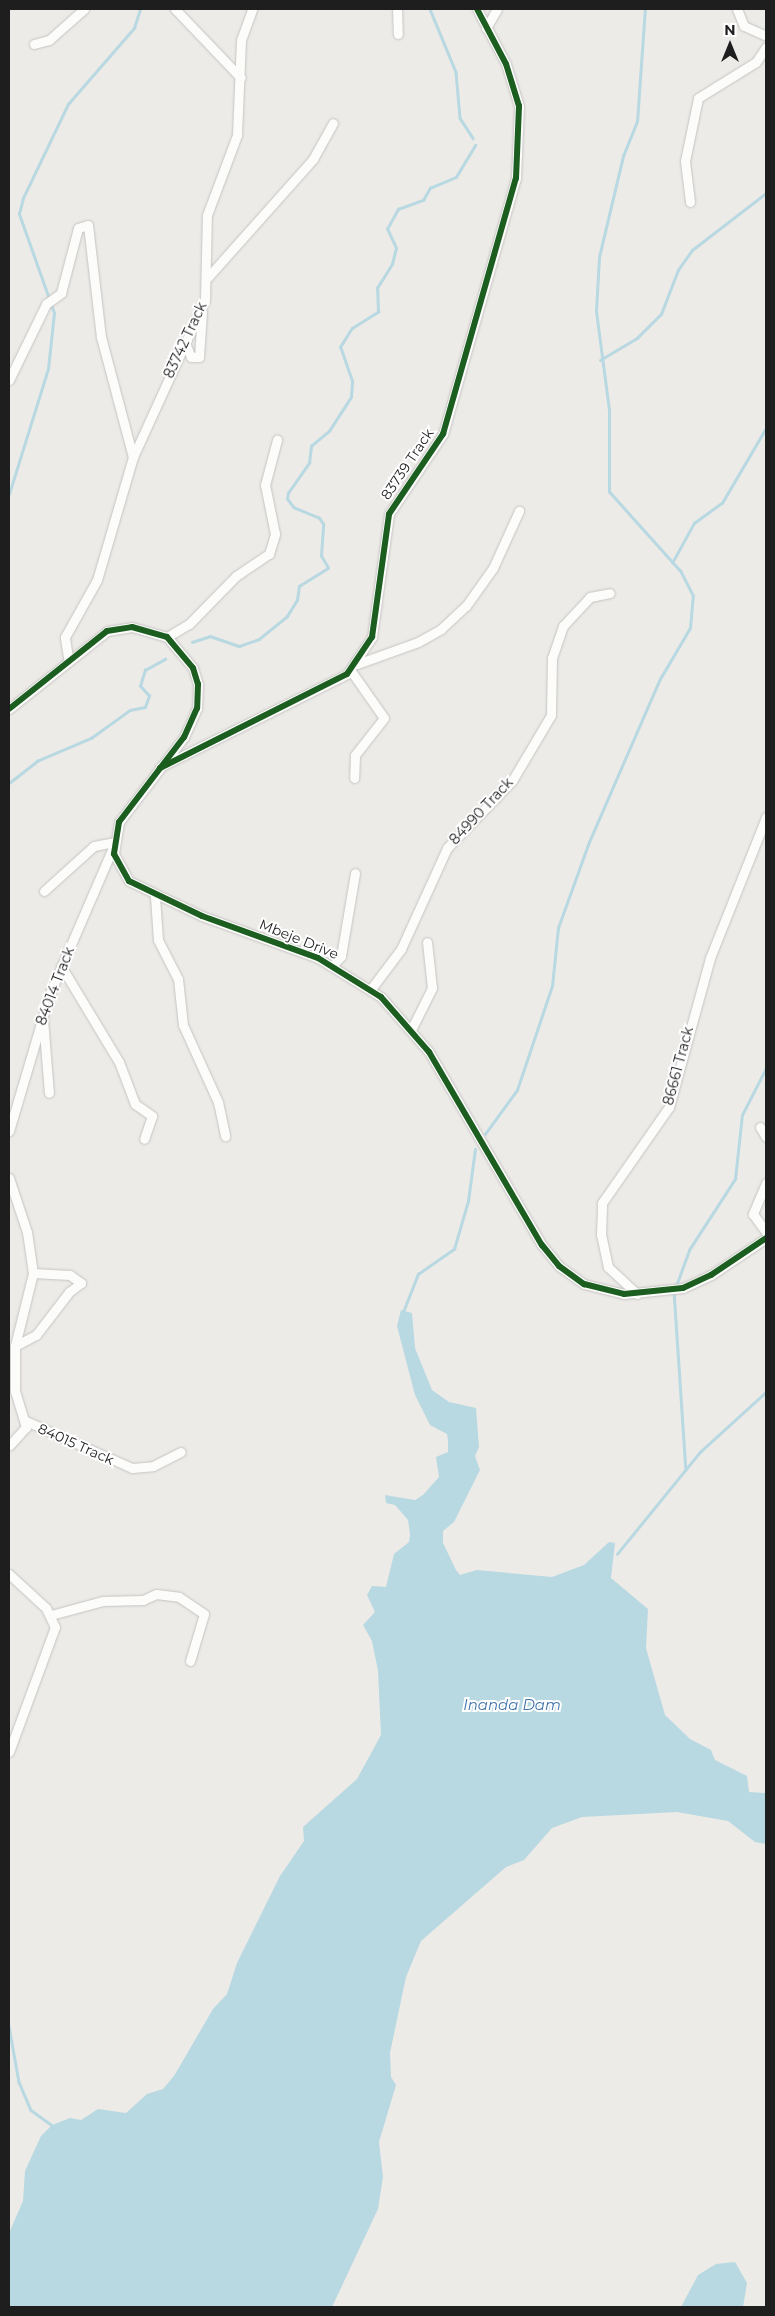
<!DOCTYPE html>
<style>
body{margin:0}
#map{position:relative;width:775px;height:2316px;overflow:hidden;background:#edebe7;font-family:Montserrat,sans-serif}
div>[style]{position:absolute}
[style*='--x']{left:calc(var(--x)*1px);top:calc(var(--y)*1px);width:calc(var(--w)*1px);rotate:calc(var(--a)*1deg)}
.water>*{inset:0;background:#b8d8e2}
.stream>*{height:2.5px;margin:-1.25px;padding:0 1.25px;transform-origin:1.25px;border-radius:1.25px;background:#b8d8e2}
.roads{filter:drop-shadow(0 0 1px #c5c4c3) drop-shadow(0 0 1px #c5c4c3)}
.minor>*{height:9px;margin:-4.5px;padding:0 4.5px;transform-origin:4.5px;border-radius:4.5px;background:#fcfcfb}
.cycleway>*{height:6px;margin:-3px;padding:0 3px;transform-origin:3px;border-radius:3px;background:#1b5e20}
span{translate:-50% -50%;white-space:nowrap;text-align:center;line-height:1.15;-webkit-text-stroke:4px #fff;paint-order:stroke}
.street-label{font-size:14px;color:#1e1e1e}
.water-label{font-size:15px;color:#4375ab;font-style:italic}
.frame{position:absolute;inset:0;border:10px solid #1e1e1e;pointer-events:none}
.north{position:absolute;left:705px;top:20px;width:50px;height:50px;-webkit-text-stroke:4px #fff;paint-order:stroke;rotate:0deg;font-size:14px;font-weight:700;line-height:20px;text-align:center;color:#1e1e1e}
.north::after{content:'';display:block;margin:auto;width:18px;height:22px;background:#1e1e1e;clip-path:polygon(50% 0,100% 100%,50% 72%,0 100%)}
</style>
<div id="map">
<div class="water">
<div style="clip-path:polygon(401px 1310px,412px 1313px,415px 1348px,432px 1390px,449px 1402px,476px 1408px,479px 1447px,475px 1456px,480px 1470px,454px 1522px,443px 1531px,443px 1543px,456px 1570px,460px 1575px,477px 1570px,552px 1577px,584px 1565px,609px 1542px,615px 1543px,611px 1578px,648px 1609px,646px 1648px,665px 1715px,690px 1739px,711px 1750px,715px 1760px,747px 1776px,749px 1792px,766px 1793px,766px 1844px,755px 1842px,728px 1821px,677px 1812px,582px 1817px,552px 1828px,524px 1860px,506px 1867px,421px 1941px,406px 1977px,390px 2053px,391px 2077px,396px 2085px,379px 2142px,383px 2177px,378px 2209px,332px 2307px,9px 2307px,9px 2233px,23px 2201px,25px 2171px,41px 2136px,52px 2125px,70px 2118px,81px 2120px,98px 2109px,126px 2113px,147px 2094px,163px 2089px,174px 2076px,213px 2009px,227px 1994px,237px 1963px,280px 1876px,304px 1841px,303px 1827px,357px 1779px,381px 1735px,378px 1671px,372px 1641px,363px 1625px,375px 1612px,367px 1595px,372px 1586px,386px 1587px,394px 1554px,409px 1542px,410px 1534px,408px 1520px,395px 1505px,386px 1503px,385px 1495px,415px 1500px,423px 1495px,439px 1477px,436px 1457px,448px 1452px,448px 1440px,447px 1434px,430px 1425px,415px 1395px,397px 1326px)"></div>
<div style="clip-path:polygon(735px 2262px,747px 2283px,743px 2307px,681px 2307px,698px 2275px,716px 2264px)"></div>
</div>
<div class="stream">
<div style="--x:430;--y:9;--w:68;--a:67.6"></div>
<div style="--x:456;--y:72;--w:46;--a:85"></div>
<div style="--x:460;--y:118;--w:24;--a:57"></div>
<div style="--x:600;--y:360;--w:43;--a:-30.7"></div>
<div style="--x:637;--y:338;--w:34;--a:-45"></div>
<div style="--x:661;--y:314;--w:47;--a:-68.9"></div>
<div style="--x:678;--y:270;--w:24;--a:-55"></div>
<div style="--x:692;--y:250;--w:93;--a:-37.6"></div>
<div style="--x:9;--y:494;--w:131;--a:-72.7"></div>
<div style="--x:48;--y:369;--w:56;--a:-83.9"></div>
<div style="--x:54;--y:313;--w:105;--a:-109.5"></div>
<div style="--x:19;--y:214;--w:16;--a:-76"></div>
<div style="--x:23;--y:198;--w:104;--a:-64.4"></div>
<div style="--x:68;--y:104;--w:101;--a:-49"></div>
<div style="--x:134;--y:28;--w:20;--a:-72"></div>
<div style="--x:672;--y:563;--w:46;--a:-61.2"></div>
<div style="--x:694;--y:523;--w:34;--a:-36"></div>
<div style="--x:722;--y:503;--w:87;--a:-59.6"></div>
<div style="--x:192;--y:642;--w:19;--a:-18"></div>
<div style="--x:210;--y:636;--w:31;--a:19"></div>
<div style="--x:239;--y:646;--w:21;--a:-19"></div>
<div style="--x:259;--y:639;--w:36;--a:-39"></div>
<div style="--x:287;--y:616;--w:19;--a:-58"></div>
<div style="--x:297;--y:600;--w:14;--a:-82"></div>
<div style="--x:299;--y:586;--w:34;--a:-32"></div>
<div style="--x:328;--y:568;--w:14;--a:-120"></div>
<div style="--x:321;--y:556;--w:32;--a:-86"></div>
<div style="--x:323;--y:524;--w:7;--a:-124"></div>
<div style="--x:319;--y:518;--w:27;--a:-158"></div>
<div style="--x:294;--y:508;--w:11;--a:-128"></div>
<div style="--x:287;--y:499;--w:6;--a:-81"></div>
<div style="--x:288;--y:493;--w:37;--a:-55"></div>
<div style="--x:309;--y:463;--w:17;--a:-83"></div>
<div style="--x:311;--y:446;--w:23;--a:-40"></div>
<div style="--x:329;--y:431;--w:40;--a:-57.1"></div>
<div style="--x:351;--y:397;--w:16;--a:-86"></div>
<div style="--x:352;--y:381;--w:36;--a:-109"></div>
<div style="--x:340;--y:347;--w:22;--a:-58"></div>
<div style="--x:352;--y:328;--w:31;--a:-32"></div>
<div style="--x:378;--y:312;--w:24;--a:-92"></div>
<div style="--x:377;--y:288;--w:28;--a:-58"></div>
<div style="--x:392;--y:264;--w:16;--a:-76"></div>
<div style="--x:396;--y:248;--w:21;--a:-115"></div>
<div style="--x:387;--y:229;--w:23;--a:-61"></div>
<div style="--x:398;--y:209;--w:27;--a:-20"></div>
<div style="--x:423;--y:200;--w:14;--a:-60"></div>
<div style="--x:430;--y:188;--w:28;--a:-23"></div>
<div style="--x:456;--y:177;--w:37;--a:-59"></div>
<div style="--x:9;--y:783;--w:36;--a:-38"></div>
<div style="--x:37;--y:761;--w:59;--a:-23.1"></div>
<div style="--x:91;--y:738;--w:48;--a:-35.7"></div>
<div style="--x:130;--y:710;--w:15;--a:-11"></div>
<div style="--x:145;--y:707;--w:12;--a:-70"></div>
<div style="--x:149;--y:696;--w:13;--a:-132"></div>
<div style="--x:140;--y:686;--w:17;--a:-73"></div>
<div style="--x:145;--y:670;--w:23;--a:-29"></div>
<div style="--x:485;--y:1134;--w:54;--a:-54"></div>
<div style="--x:517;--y:1090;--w:110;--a:-71.4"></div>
<div style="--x:552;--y:986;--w:58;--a:-84.1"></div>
<div style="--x:558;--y:928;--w:91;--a:-70.2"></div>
<div style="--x:589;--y:842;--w:178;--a:-66.5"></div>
<div style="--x:660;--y:679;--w:59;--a:-59.5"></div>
<div style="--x:690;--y:628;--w:32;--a:-85"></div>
<div style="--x:693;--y:596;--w:28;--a:-117"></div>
<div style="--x:680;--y:571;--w:106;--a:-131.9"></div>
<div style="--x:609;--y:492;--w:82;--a:-90"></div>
<div style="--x:609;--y:410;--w:100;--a:-97.5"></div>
<div style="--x:596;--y:311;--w:54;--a:-86.8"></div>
<div style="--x:599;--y:257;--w:104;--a:-76.6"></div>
<div style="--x:623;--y:156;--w:37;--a:-68"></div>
<div style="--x:637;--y:122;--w:113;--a:-86"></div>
<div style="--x:676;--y:1286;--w:38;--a:-70"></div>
<div style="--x:689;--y:1250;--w:85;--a:-57.1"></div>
<div style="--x:735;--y:1179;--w:64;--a:-83.8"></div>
<div style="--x:742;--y:1115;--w:53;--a:-62.9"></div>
<div style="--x:674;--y:1291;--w:179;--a:86.2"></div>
<div style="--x:403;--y:1312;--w:41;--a:-68.5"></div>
<div style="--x:418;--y:1274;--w:44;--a:-34.8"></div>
<div style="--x:454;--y:1249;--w:50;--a:-73.7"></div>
<div style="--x:468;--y:1201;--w:52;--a:-82.3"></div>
<div style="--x:617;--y:1554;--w:132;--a:-50.9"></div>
<div style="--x:700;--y:1452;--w:89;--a:-42.3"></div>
<div style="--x:9;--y:2026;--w:57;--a:79.9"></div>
<div style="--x:19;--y:2082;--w:30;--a:67"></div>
<div style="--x:31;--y:2110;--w:26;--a:36"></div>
</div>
<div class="roads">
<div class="minor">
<div style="--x:175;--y:9;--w:95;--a:46.3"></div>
<div style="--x:397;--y:9;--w:25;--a:88"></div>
<div style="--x:737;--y:9;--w:18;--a:68"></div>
<div style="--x:744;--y:26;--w:24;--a:24"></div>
<div style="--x:486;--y:28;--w:22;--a:-60"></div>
<div style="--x:34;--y:44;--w:16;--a:-15"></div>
<div style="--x:49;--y:40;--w:47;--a:-41.5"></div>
<div style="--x:690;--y:202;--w:41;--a:-97"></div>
<div style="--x:685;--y:161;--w:64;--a:-78.3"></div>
<div style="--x:698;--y:98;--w:68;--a:-31.8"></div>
<div style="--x:756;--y:62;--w:18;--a:-56"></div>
<div style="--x:208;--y:277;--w:158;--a:-48.3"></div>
<div style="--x:313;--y:159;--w:41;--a:-60.9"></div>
<div style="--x:185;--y:343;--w:15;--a:67"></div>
<div style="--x:191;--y:357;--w:8;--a:0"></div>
<div style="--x:199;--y:357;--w:45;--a:-86.2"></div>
<div style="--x:9;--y:380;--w:85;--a:-64"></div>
<div style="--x:46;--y:304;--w:19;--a:-36"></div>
<div style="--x:61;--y:293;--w:67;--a:-75.3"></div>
<div style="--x:78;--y:228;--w:10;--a:-17"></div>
<div style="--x:88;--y:225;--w:113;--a:83.4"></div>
<div style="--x:101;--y:337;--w:124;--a:75.1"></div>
<div style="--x:167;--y:637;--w:26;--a:-31"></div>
<div style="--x:189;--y:624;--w:67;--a:-45.6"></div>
<div style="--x:236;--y:576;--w:40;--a:-34"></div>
<div style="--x:269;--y:554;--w:21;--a:-73"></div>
<div style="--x:275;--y:534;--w:50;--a:-101.5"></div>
<div style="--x:265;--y:485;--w:47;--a:-75.1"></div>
<div style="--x:68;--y:657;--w:20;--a:-99"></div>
<div style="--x:65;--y:637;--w:65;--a:-60.7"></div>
<div style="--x:97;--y:580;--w:128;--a:-73.7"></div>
<div style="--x:133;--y:457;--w:173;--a:-65.4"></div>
<div style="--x:205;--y:300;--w:85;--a:-88.7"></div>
<div style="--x:207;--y:215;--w:85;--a:-69.4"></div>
<div style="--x:237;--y:135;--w:95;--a:-87.6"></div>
<div style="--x:241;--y:40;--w:33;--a:-70"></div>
<div style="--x:357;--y:664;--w:65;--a:-19.8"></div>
<div style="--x:418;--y:642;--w:26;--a:-29"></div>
<div style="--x:441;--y:629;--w:34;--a:-43"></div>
<div style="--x:466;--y:606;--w:47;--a:-54.6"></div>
<div style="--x:493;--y:568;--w:63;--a:-65.5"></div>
<div style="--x:351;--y:671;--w:57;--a:54.9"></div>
<div style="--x:384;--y:718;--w:47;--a:128.1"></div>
<div style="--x:355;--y:755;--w:23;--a:92"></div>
<div style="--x:9;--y:709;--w:125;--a:-38.5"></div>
<div style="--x:107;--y:631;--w:25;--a:-9"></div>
<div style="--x:132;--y:627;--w:36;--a:16"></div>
<div style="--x:167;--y:637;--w:40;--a:50"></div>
<div style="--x:193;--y:668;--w:17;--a:73"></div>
<div style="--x:198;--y:684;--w:24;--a:92"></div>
<div style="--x:197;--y:708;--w:32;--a:114"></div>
<div style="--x:184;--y:737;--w:107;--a:127.4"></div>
<div style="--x:119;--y:822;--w:32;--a:99"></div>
<div style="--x:114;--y:854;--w:31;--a:61"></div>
<div style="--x:129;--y:881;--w:81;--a:25.6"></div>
<div style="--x:202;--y:916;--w:123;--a:19.9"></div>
<div style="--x:318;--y:958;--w:74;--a:31.8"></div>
<div style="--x:381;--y:997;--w:73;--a:48.9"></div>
<div style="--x:429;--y:1052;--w:224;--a:59.7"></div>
<div style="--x:542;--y:1245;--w:27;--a:51"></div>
<div style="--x:559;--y:1266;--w:31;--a:36"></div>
<div style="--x:584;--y:1284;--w:41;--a:14"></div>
<div style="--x:624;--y:1294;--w:59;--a:-5.8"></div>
<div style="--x:683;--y:1288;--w:31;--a:-25"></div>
<div style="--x:711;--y:1275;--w:66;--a:-33.9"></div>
<div style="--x:160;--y:767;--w:209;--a:-26.4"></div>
<div style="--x:347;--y:674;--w:45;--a:-56"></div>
<div style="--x:372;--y:637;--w:124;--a:-82.1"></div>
<div style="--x:389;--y:514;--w:97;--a:-56"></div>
<div style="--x:443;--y:434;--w:266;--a:-74.1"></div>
<div style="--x:516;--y:178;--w:72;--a:-87.6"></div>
<div style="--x:519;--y:106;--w:44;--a:-107.2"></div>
<div style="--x:506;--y:64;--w:62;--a:-117.8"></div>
<div style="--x:44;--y:891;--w:67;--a:-42"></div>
<div style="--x:94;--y:846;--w:20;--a:-11"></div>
<div style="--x:155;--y:897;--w:43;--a:86"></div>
<div style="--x:158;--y:940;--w:44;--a:62.9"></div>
<div style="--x:178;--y:979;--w:46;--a:83.8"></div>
<div style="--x:183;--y:1025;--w:85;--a:65.6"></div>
<div style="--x:218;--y:1102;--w:35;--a:78"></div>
<div style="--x:333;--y:965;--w:12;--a:-48"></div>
<div style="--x:341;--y:956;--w:84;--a:-80.4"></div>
<div style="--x:61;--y:966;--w:112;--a:58.9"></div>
<div style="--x:119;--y:1062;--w:45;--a:69.1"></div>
<div style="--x:135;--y:1104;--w:21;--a:35"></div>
<div style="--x:152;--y:1116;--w:24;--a:109"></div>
<div style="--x:371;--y:989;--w:50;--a:-53.1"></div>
<div style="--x:401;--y:949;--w:111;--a:-65.5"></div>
<div style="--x:447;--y:848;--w:93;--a:-45.9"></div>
<div style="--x:512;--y:781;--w:77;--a:-59.4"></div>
<div style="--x:551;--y:715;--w:57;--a:-89"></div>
<div style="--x:552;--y:658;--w:34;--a:-71"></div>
<div style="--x:563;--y:626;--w:40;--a:-47"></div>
<div style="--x:590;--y:597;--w:20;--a:-11"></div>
<div style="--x:43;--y:1019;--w:74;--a:85.4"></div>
<div style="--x:412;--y:1028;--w:45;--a:-63.4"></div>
<div style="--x:432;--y:988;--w:46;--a:-96.2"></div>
<div style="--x:760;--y:1127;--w:12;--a:59"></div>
<div style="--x:9;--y:1131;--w:144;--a:-73.5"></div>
<div style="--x:50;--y:993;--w:161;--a:-66.6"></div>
<div style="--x:9;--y:1178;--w:57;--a:71.6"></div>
<div style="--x:27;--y:1232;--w:41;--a:81.7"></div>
<div style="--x:33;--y:1273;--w:75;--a:103.9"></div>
<div style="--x:15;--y:1346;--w:45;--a:90"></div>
<div style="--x:15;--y:1391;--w:38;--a:73"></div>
<div style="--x:26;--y:1427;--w:25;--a:132"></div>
<div style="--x:766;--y:1183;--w:34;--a:113"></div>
<div style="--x:753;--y:1214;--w:22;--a:54"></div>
<div style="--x:637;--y:1294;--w:40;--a:-137"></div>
<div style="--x:608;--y:1267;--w:33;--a:-102"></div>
<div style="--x:601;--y:1235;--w:32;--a:-88"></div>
<div style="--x:602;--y:1203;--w:117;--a:-55.1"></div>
<div style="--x:669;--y:1107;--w:155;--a:-74.6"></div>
<div style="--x:710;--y:958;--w:152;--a:-68.3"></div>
<div style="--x:15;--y:1346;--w:24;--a:-28"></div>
<div style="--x:36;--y:1335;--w:54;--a:-52.5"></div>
<div style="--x:69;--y:1292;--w:15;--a:-37"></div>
<div style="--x:81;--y:1283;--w:14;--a:-144"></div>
<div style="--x:70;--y:1275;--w:37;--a:-177"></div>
<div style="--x:26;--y:1421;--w:116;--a:23.9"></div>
<div style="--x:132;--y:1468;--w:21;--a:-5"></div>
<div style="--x:153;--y:1466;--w:31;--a:-27"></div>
<div style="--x:9;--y:1574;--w:50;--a:42.6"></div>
<div style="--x:46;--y:1608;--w:21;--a:65"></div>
<div style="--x:55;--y:1627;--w:133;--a:110.2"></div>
<div style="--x:51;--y:1615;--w:54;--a:-15.1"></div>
<div style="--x:103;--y:1601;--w:40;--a:-1.4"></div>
<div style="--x:143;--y:1600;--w:14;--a:-25"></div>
<div style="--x:156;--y:1594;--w:23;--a:7"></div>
<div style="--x:179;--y:1597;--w:30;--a:34"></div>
<div style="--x:204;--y:1614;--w:49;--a:106.6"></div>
</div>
</div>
<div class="cycleway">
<div style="--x:9;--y:709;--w:125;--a:-38.5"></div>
<div style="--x:107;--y:631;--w:25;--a:-9"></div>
<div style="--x:132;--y:627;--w:36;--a:16"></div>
<div style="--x:167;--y:637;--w:40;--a:50"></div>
<div style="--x:193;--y:668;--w:17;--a:73"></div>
<div style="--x:198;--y:684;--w:24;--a:92"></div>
<div style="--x:197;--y:708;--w:32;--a:114"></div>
<div style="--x:184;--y:737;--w:107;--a:127.4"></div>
<div style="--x:119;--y:822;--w:32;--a:99"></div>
<div style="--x:114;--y:854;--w:31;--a:61"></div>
<div style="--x:129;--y:881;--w:81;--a:25.6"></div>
<div style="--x:202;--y:916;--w:123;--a:19.9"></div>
<div style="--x:318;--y:958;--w:74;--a:31.8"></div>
<div style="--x:381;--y:997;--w:73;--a:48.9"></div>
<div style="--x:429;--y:1052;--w:224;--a:59.7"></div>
<div style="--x:542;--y:1245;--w:27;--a:51"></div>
<div style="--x:559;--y:1266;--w:31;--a:36"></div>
<div style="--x:584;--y:1284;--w:41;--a:14"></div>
<div style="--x:624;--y:1294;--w:59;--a:-5.8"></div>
<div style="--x:683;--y:1288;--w:31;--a:-25"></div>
<div style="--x:711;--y:1275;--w:66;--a:-33.9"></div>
<div style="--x:160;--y:768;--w:209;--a:-26.7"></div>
<div style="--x:347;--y:674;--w:45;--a:-56"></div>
<div style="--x:372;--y:637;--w:124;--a:-82.1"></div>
<div style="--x:389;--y:514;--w:97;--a:-56"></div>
<div style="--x:443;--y:434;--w:266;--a:-74.1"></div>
<div style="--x:516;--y:178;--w:72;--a:-87.6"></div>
<div style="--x:519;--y:106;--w:44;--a:-107.2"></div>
<div style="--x:506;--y:64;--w:62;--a:-117.8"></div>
</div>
<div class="street-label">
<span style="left:185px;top:340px;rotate:-65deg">83742 Track</span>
<span style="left:407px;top:464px;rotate:-56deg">83739 Track</span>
<span style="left:481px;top:811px;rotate:-47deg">84990 Track</span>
<span style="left:299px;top:939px;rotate:22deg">Mbeje Drive</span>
<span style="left:55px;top:986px;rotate:-69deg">84014 Track</span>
<span style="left:678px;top:1066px;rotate:-75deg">86661 Track</span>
<span style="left:76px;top:1444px;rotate:24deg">84015 Track</span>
</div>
<div class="water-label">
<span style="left:512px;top:1705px">Inanda Dam</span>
</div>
<div class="frame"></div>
<div class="north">N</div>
</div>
